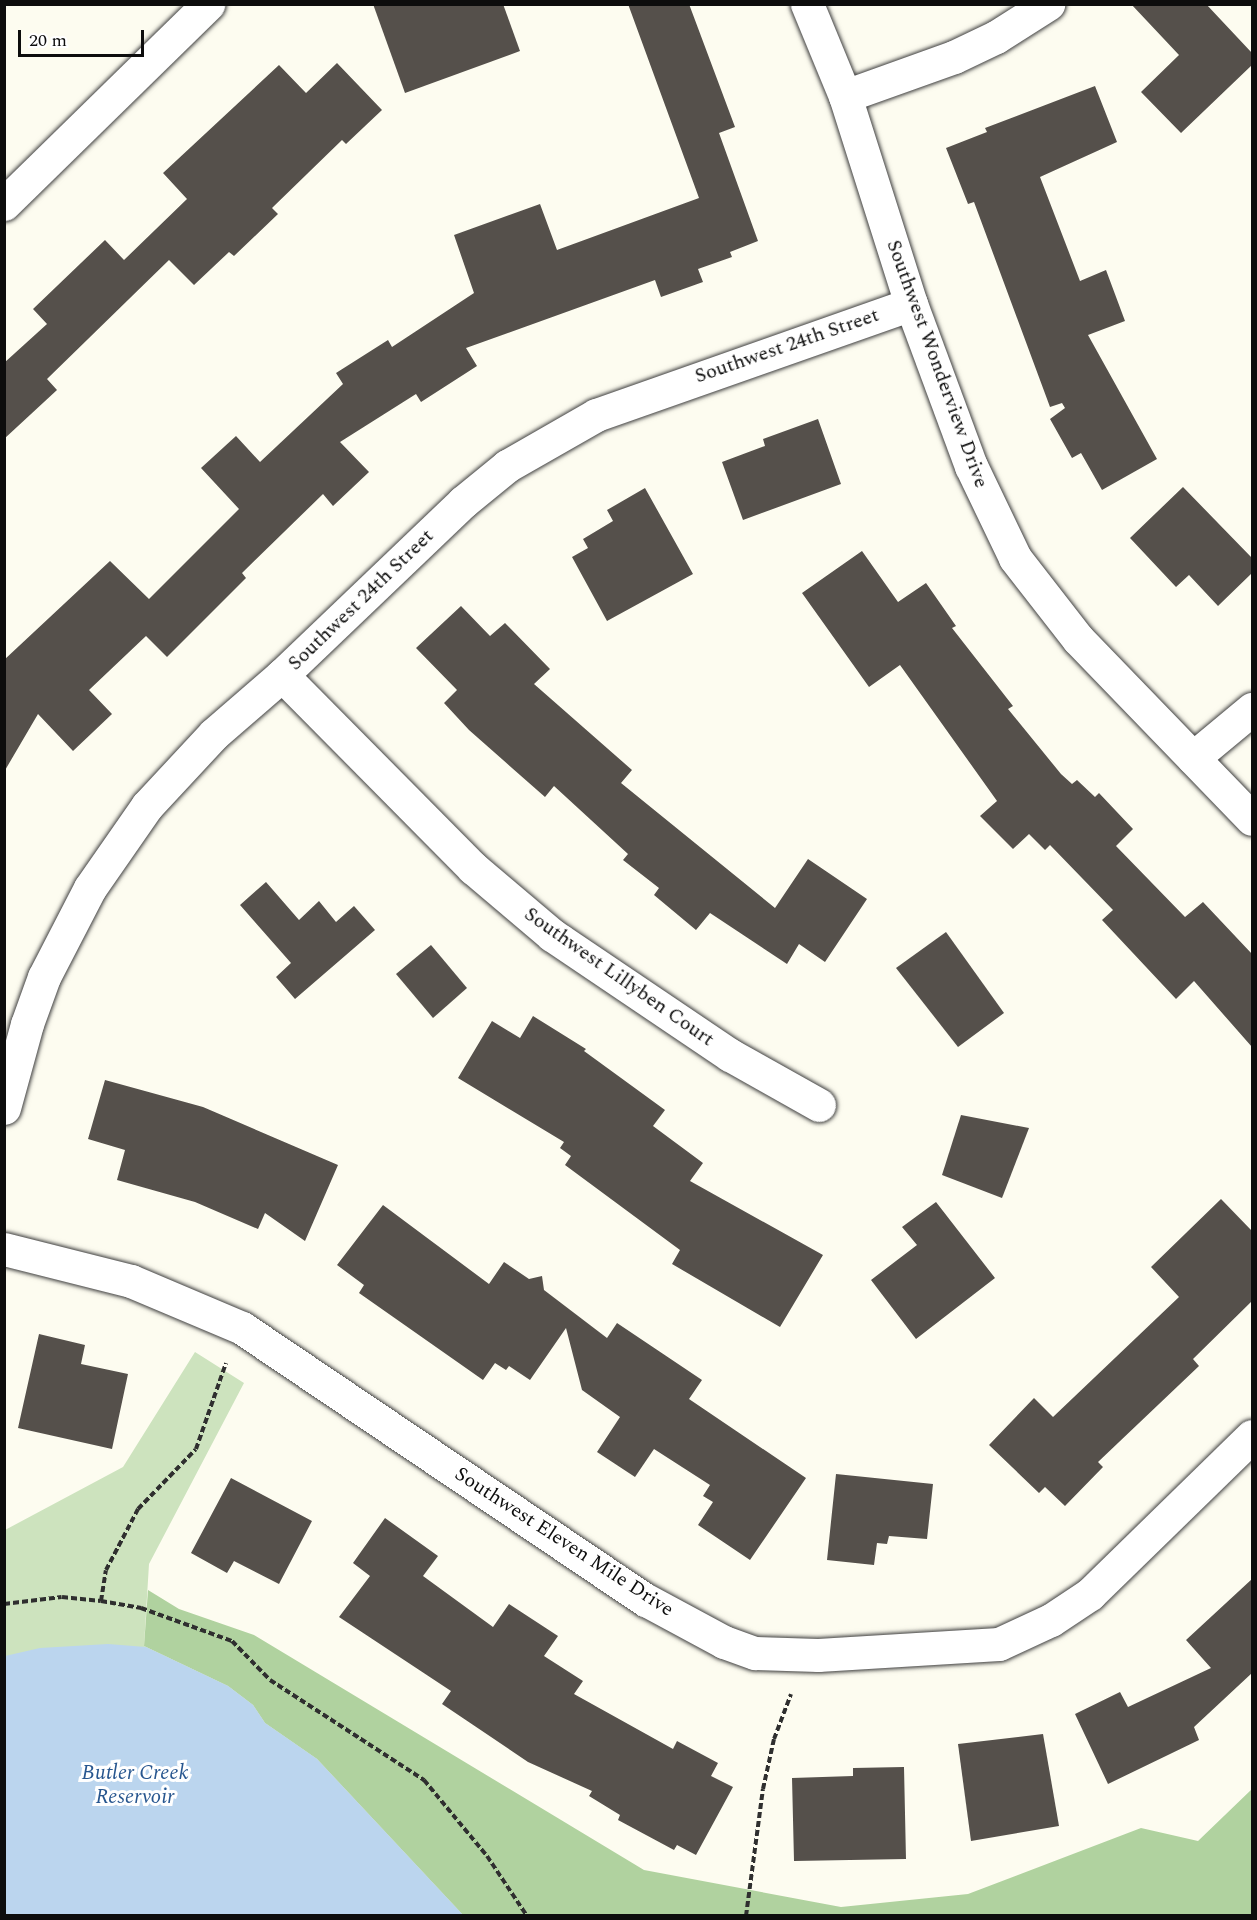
<!DOCTYPE html>
<style>
body{margin:0}
#map{position:relative;width:1257px;height:1920px;overflow:hidden;background:#fdfcf0;font-family:Spectral,serif}
div>[style]{position:absolute}
[style*='--x']{left:calc(var(--x)*1px);top:calc(var(--y)*1px);width:calc(var(--w)*1px);rotate:calc(var(--a)*1deg)}
.green>*{inset:0;background:#cde3be}
.forest>*{inset:0;background:#b0d29f}
.water>*{inset:0;background:#bbd5ee}
.building>*{inset:0;background:#55504b}
.path>*{height:4px;margin-top:-2px;transform-origin:0;background:repeating-linear-gradient(90deg,#2f2f2f 0 6px,transparent 0 9px)}
.roads{filter:drop-shadow(0 0 2px #404040) drop-shadow(0 0 2px #404040)}
.minor>*{height:33px;margin:-16.5px;padding:0 16.5px;transform-origin:16.5px;border-radius:16.5px;background:#fff}
span{translate:-50% -50%;white-space:nowrap;text-align:center;line-height:1.15;-webkit-text-stroke:6px #fff;paint-order:stroke}
.street-label{font-size:20px;color:#0d0d0d}
.water-label{font-size:21px;color:#27568f;font-style:italic}
.frame{position:absolute;inset:0;border:6px solid #0d0d0d;pointer-events:none}
.scale{position:absolute;left:18px;top:30px;width:126px;height:27px;box-sizing:border-box;border:3px solid #0d0d0d;border-top:0;padding-left:8px;font-size:18px;line-height:21px;white-space:nowrap;color:#0d0d0d;-webkit-text-stroke:4px #fff;paint-order:stroke}
</style>
<div id="map">
<div class="green">
<div style="clip-path:polygon(195px 1352px,244px 1383px,149px 1564px,144px 1646px,228px 1686px,253px 1705px,265px 1723px,317px 1759px,463px 1915px,5px 1916px,5px 1530px,123px 1467px)"></div>
</div>
<div class="forest">
<div style="clip-path:polygon(148px 1590px,179px 1609px,254px 1635px,644px 1870px,841px 1907px,968px 1894px,1141px 1828px,1198px 1841px,1252px 1789px,1252px 1915px,463px 1915px,317px 1759px,265px 1723px,253px 1705px,228px 1686px,144px 1646px)"></div>
</div>
<div class="water">
<div style="clip-path:polygon(108px 1644px,146px 1647px,228px 1686px,253px 1705px,265px 1723px,317px 1759px,463px 1915px,5px 1915px,5px 1656px,40px 1648px)"></div>
</div>
<div class="building">
<div style="clip-path:polygon(373px 4px,503px 4px,520px 51px,405px 93px)"></div>
<div style="clip-path:polygon(628px 4px,689px 4px,735px 127px,719px 133px,758px 241px,730px 252px,732px 257px,698px 269px,703px 282px,661px 297px,655px 280px,466px 348px,477px 366px,421px 402px,416px 394px,340px 442px,369px 472px,333px 506px,323px 494px,242px 573px,246px 578px,167px 657px,146px 636px,89px 690px,112px 714px,73px 751px,38px 714px,4px 772px,4px 660px,110px 561px,149px 599px,239px 509px,201px 468px,236px 436px,260px 462px,343px 384px,336px 373px,388px 340px,392px 347px,474px 293px,454px 235px,540px 204px,557px 250px,699px 198px)"></div>
<div style="clip-path:polygon(1131px 4px,1206px 4px,1252px 53px,1252px 65px,1181px 133px,1141px 92px,1179px 55px)"></div>
<div style="clip-path:polygon(337px 63px,382px 110px,346px 144px,342px 140px,272px 208px,278px 214px,234px 256px,229px 252px,194px 285px,169px 260px,47px 379px,57px 390px,4px 439px,4px 363px,47px 324px,33px 309px,105px 240px,124px 260px,187px 199px,163px 173px,279px 65px,306px 93px)"></div>
<div style="clip-path:polygon(1095px 86px,1117px 142px,1040px 177px,1080px 281px,1106px 270px,1125px 321px,1088px 335px,1157px 459px,1102px 490px,1081px 453px,1072px 458px,1050px 419px,1065px 408px,1062px 403px,1050px 407px,974px 202px,968px 204px,946px 148px,987px 132px,985px 128px)"></div>
<div style="clip-path:polygon(818px 419px,841px 484px,743px 520px,722px 462px,765px 446px,763px 439px)"></div>
<div style="clip-path:polygon(1183px 487px,1252px 558px,1252px 573px,1218px 606px,1189px 575px,1176px 587px,1130px 538px)"></div>
<div style="clip-path:polygon(645px 488px,693px 574px,607px 621px,572px 557px,588px 548px,583px 539px,613px 521px,607px 510px)"></div>
<div style="clip-path:polygon(862px 551px,898px 602px,926px 583px,956px 626px,952px 628px,1013px 706px,1008px 709px,1061px 774px,1072px 784px,1077px 780px,1095px 797px,1099px 793px,1133px 829px,1116px 846px,1185px 917px,1203px 902px,1252px 954px,1252px 1047px,1194px 981px,1176px 999px,1102px 920px,1113px 910px,1050px 845px,1045px 850px,1029px 834px,1013px 849px,980px 816px,997px 801px,900px 665px,869px 687px,802px 593px)"></div>
<div style="clip-path:polygon(461px 606px,490px 636px,505px 623px,550px 669px,534px 684px,632px 770px,621px 783px,775px 908px,808px 859px,867px 899px,825px 962px,799px 944px,787px 964px,710px 913px,696px 930px,654px 895px,659px 888px,623px 860px,628px 854px,554px 786px,545px 797px,469px 730px,444px 703px,457px 690px,416px 648px)"></div>
<div style="clip-path:polygon(266px 882px,299px 920px,319px 901px,336px 922px,354px 906px,375px 930px,295px 999px,276px 977px,291px 963px,240px 905px)"></div>
<div style="clip-path:polygon(946px 932px,1004px 1013px,958px 1047px,896px 968px)"></div>
<div style="clip-path:polygon(431px 945px,467px 988px,433px 1018px,396px 974px)"></div>
<div style="clip-path:polygon(533px 1016px,586px 1049px,584px 1051px,665px 1110px,653px 1126px,703px 1163px,690px 1181px,823px 1255px,780px 1327px,672px 1264px,680px 1250px,565px 1165px,571px 1156px,560px 1148px,564px 1142px,458px 1078px,492px 1021px,520px 1038px)"></div>
<div style="clip-path:polygon(105px 1080px,203px 1107px,338px 1165px,305px 1241px,265px 1213px,258px 1229px,195px 1202px,117px 1180px,125px 1150px,88px 1139px)"></div>
<div style="clip-path:polygon(961px 1115px,1029px 1128px,1002px 1198px,942px 1175px)"></div>
<div style="clip-path:polygon(1221px 1199px,1252px 1231px,1252px 1301px,1193px 1359px,1199px 1366px,1098px 1462px,1103px 1467px,1065px 1506px,1045px 1487px,1039px 1493px,989px 1445px,1034px 1398px,1053px 1417px,1179px 1297px,1151px 1267px)"></div>
<div style="clip-path:polygon(936px 1202px,995px 1278px,916px 1339px,871px 1280px,917px 1245px,902px 1227px)"></div>
<div style="clip-path:polygon(383px 1205px,489px 1284px,504px 1262px,529px 1279px,542px 1276px,544px 1290px,607px 1338px,617px 1323px,702px 1380px,689px 1399px,806px 1478px,750px 1560px,698px 1525px,713px 1502px,703px 1496px,710px 1485px,654px 1449px,635px 1477px,597px 1452px,620px 1417px,582px 1390px,566px 1328px,530px 1380px,509px 1366px,506px 1370px,495px 1363px,483px 1380px,359px 1293px,364px 1285px,337px 1265px)"></div>
<div style="clip-path:polygon(39px 1334px,85px 1345px,81px 1364px,128px 1374px,112px 1449px,18px 1428px)"></div>
<div style="clip-path:polygon(836px 1474px,933px 1484px,927px 1539px,889px 1536px,887px 1544px,877px 1543px,874px 1565px,827px 1560px)"></div>
<div style="clip-path:polygon(231px 1478px,312px 1521px,279px 1584px,234px 1561px,227px 1573px,191px 1553px)"></div>
<div style="clip-path:polygon(385px 1518px,438px 1556px,423px 1576px,493px 1627px,509px 1604px,558px 1636px,544px 1656px,583px 1681px,574px 1694px,673px 1749px,677px 1741px,718px 1763px,711px 1776px,733px 1787px,696px 1855px,677px 1845px,674px 1850px,618px 1820px,620px 1815px,589px 1796px,592px 1791px,528px 1762px,442px 1704px,451px 1691px,339px 1617px,370px 1576px,353px 1563px)"></div>
<div style="clip-path:polygon(1252px 1579px,1252px 1673px,1194px 1727px,1199px 1740px,1108px 1784px,1075px 1714px,1120px 1692px,1128px 1707px,1211px 1668px,1186px 1640px)"></div>
<div style="clip-path:polygon(1043px 1734px,1059px 1826px,971px 1841px,958px 1744px)"></div>
<div style="clip-path:polygon(904px 1767px,906px 1859px,794px 1861px,792px 1778px,853px 1776px,853px 1768px)"></div>
</div>
<div class="path">
<div style="--x:101;--y:1601;--w:31;--a:-81"></div>
<div style="--x:106;--y:1570;--w:69;--a:-62.3"></div>
<div style="--x:138;--y:1509;--w:83;--a:-46"></div>
<div style="--x:196;--y:1449;--w:91;--a:-70.8"></div>
<div style="--x:4;--y:1604;--w:58;--a:-6.9"></div>
<div style="--x:62;--y:1597;--w:39;--a:6"></div>
<div style="--x:101;--y:1601;--w:41;--a:9.9"></div>
<div style="--x:141;--y:1608;--w:97;--a:19.9"></div>
<div style="--x:232;--y:1641;--w:54;--a:45.7"></div>
<div style="--x:270;--y:1680;--w:184;--a:33"></div>
<div style="--x:424;--y:1780;--w:99;--a:50.3"></div>
<div style="--x:487;--y:1856;--w:72;--a:56.3"></div>
<div style="--x:746;--y:1916;--w:128;--a:-82.4"></div>
<div style="--x:763;--y:1789;--w:51;--a:-77.6"></div>
<div style="--x:774;--y:1739;--w:48;--a:-69.3"></div>
</div>
<div class="roads">
<div class="minor">
<div style="--x:807;--y:4;--w:100;--a:67.6"></div>
<div style="--x:845;--y:96;--w:218;--a:72.4"></div>
<div style="--x:911;--y:304;--w:173;--a:69.7"></div>
<div style="--x:971;--y:466;--w:102;--a:64.4"></div>
<div style="--x:1015;--y:558;--w:103;--a:52.1"></div>
<div style="--x:1078;--y:639;--w:250;--a:46"></div>
<div style="--x:845;--y:96;--w:116;--a:-19.7"></div>
<div style="--x:954;--y:57;--w:47;--a:-25.5"></div>
<div style="--x:996;--y:37;--w:62;--a:-32.4"></div>
<div style="--x:4;--y:204;--w:286;--a:-44.4"></div>
<div style="--x:282;--y:675;--w:272;--a:45.3"></div>
<div style="--x:473;--y:868;--w:104;--a:40.3"></div>
<div style="--x:552;--y:935;--w:215;--a:34"></div>
<div style="--x:730;--y:1055;--w:102;--a:29.3"></div>
<div style="--x:1193;--y:758;--w:77;--a:-39.7"></div>
<div style="--x:4;--y:1108;--w:87;--a:-74.7"></div>
<div style="--x:27;--y:1024;--w:50;--a:-70.1"></div>
<div style="--x:44;--y:977;--w:100;--a:-62.7"></div>
<div style="--x:90;--y:888;--w:100;--a:-55.2"></div>
<div style="--x:147;--y:806;--w:98;--a:-47.1"></div>
<div style="--x:214;--y:734;--w:90;--a:-40.9"></div>
<div style="--x:282;--y:675;--w:250;--a:-43.7"></div>
<div style="--x:463;--y:502;--w:57;--a:-39.3"></div>
<div style="--x:507;--y:466;--w:103;--a:-29.8"></div>
<div style="--x:596;--y:415;--w:334;--a:-19.4"></div>
<div style="--x:4;--y:1249;--w:131;--a:14.1"></div>
<div style="--x:131;--y:1281;--w:121;--a:22.9"></div>
<div style="--x:242;--y:1328;--w:487;--a:34"></div>
<div style="--x:646;--y:1600;--w:89;--a:28.3"></div>
<div style="--x:724;--y:1642;--w:33;--a:20"></div>
<div style="--x:755;--y:1653;--w:63;--a:1.8"></div>
<div style="--x:818;--y:1655;--w:181;--a:-3.5"></div>
<div style="--x:999;--y:1644;--w:57;--a:-24.8"></div>
<div style="--x:1051;--y:1620;--w:47;--a:-33.7"></div>
<div style="--x:1090;--y:1594;--w:226;--a:-44.3"></div>
</div>
</div>
<div class="street-label">
<span style="left:787px;top:346px;rotate:-19deg">Southwest 24th Street</span>
<span style="left:937px;top:364px;rotate:70deg">Southwest Wonderview Drive</span>
<span style="left:361px;top:600px;rotate:-44deg">Southwest 24th Street</span>
<span style="left:619px;top:977px;rotate:35deg">Southwest Lillyben Court</span>
<span style="left:564px;top:1542px;rotate:33deg">Southwest Eleven Mile Drive</span>
</div>
<div class="water-label">
<span style="left:135px;top:1785px">Butler Creek<br>Reservoir</span>
</div>
<div class="frame"></div>
<div class="scale">20 m</div>
</div>
